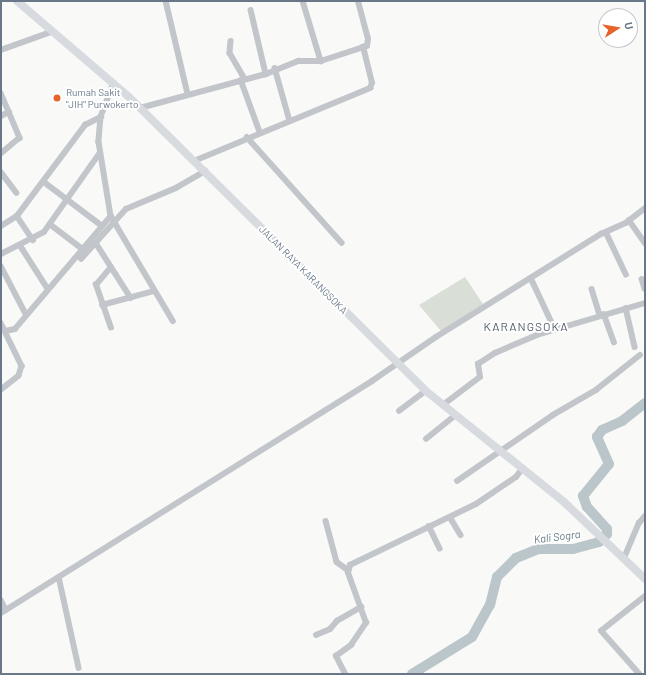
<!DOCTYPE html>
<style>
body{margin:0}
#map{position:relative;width:646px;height:675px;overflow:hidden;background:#f9f9f7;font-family:Barlow,sans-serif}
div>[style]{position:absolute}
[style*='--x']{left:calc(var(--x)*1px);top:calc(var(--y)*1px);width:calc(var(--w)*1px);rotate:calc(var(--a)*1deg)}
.green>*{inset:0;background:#d9ded6}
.river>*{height:10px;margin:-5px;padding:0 5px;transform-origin:5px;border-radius:5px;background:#bbc6cb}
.minor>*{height:5.5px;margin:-2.75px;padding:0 2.75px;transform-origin:2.75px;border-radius:2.75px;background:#c2c6cb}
.secondary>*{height:8px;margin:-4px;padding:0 4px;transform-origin:4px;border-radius:4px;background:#d7dbdf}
.dots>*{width:11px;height:11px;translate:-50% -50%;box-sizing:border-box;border:2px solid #fff;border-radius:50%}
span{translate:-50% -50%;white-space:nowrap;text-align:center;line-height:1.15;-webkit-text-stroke:4px #fff;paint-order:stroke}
.poi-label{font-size:10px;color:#687888}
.left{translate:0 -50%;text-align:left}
.street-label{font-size:10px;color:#687888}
.water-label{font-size:11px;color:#647883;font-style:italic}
.quarter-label{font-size:12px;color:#56616d;letter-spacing:1px}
.frame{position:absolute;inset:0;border:2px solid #687888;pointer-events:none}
.north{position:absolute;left:598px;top:8px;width:40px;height:40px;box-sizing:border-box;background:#fff;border:1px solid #c3c9cf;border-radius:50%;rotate:78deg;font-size:11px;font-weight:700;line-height:16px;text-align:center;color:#687888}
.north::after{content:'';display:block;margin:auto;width:14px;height:18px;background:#e6632b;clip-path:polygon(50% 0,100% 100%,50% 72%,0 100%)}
</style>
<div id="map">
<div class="green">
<div style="clip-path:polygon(465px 277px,483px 304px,441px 331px,419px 305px)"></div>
</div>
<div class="river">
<div style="--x:412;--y:674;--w:70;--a:-31.7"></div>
<div style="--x:472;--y:637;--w:37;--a:-61"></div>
<div style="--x:490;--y:605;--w:29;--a:-76"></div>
<div style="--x:497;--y:577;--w:27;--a:-45"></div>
<div style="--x:516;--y:558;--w:24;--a:-22"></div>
<div style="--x:538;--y:549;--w:35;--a:0"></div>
<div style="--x:573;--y:549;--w:27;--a:-15"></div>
<div style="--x:599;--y:542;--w:11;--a:-45"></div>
<div style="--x:607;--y:534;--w:5;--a:-90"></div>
<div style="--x:607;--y:529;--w:30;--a:-132"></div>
<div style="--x:587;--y:507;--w:12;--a:-110"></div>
<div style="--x:583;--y:496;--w:41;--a:-50.9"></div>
<div style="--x:609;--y:464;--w:30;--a:-114"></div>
<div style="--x:597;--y:437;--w:9;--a:-54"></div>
<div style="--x:602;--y:430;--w:22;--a:-24"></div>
<div style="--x:622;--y:421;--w:29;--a:-38"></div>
</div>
<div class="minor">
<div style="--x:166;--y:1;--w:96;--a:76.7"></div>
<div style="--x:303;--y:1;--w:63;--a:73.3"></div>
<div style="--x:251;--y:10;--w:66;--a:76.8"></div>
<div style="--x:231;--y:41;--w:12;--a:95"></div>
<div style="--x:230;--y:53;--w:30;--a:60"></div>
<div style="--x:1;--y:50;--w:53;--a:-19.8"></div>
<div style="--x:275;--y:68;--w:55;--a:74.2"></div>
<div style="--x:241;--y:80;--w:55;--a:69.9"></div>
<div style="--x:114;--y:83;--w:36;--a:111"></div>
<div style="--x:101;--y:117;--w:25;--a:95"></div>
<div style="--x:99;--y:142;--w:75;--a:80.8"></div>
<div style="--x:111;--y:216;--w:122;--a:59.4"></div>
<div style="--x:1;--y:93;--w:49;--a:67.1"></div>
<div style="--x:20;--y:138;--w:25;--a:140"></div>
<div style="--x:140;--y:108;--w:131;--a:-15.1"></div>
<div style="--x:266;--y:74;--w:35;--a:-22"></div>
<div style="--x:298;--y:61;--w:23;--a:0"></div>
<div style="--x:321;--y:61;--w:48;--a:-18.1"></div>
<div style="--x:367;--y:46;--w:7;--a:-82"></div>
<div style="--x:368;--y:39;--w:39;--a:-105"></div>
<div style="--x:1;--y:116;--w:9;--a:-27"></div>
<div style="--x:247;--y:137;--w:142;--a:48.1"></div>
<div style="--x:194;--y:161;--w:191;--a:-22.5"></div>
<div style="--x:370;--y:88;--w:5;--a:-68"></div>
<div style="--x:372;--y:83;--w:37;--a:-104"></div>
<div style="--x:1;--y:172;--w:26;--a:53"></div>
<div style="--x:44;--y:182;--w:71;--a:37"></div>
<div style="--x:17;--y:216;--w:29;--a:56"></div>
<div style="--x:629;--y:220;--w:28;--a:55"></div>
<div style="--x:51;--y:225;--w:41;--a:37.1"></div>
<div style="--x:1;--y:226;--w:19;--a:-32"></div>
<div style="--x:17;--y:216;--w:114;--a:-53.2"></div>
<div style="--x:85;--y:125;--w:18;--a:-27"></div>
<div style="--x:606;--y:232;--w:47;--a:64.5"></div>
<div style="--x:96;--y:243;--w:65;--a:57.5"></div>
<div style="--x:20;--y:245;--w:52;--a:57.5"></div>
<div style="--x:1;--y:254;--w:48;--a:-27.1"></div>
<div style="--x:44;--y:232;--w:95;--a:-54.8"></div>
<div style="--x:81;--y:259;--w:67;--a:-48"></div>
<div style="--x:126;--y:209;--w:54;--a:-22.8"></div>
<div style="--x:176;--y:188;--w:34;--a:-30"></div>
<div style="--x:1;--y:266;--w:54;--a:62.5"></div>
<div style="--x:531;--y:278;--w:56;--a:64.8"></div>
<div style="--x:642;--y:279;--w:10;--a:73"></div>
<div style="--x:592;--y:289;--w:27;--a:73"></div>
<div style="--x:102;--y:305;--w:54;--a:-15.1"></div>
<div style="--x:626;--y:308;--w:40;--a:77"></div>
<div style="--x:604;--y:314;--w:30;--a:70"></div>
<div style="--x:1;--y:323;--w:48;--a:64"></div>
<div style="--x:22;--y:366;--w:10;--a:107"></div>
<div style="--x:19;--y:376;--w:23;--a:142"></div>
<div style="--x:111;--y:328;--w:46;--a:-109.2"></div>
<div style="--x:96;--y:285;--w:23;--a:-50"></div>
<div style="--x:5;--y:331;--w:10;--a:-11"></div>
<div style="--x:15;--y:329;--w:148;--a:-49.7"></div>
<div style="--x:443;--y:405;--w:46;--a:-37.1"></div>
<div style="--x:480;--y:377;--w:13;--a:-99"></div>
<div style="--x:478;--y:364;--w:20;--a:-33"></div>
<div style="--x:495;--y:353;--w:46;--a:-23.2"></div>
<div style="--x:537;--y:335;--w:113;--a:-16.5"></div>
<div style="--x:399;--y:411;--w:34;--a:-37"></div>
<div style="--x:426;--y:439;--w:38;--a:-39"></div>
<div style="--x:457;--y:481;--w:116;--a:-34.5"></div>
<div style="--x:553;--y:415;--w:50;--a:-30.2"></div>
<div style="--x:596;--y:390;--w:56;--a:-38.5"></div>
<div style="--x:450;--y:517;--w:21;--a:59"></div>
<div style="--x:326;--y:521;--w:42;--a:75"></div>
<div style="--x:337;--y:562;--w:14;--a:36"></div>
<div style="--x:429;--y:526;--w:25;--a:64"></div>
<div style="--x:624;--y:558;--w:38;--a:-67"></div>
<div style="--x:639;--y:523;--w:9;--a:-49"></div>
<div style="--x:59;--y:577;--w:93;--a:77.6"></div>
<div style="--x:1;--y:600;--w:11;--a:63"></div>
<div style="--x:1;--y:613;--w:438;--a:-32"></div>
<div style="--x:372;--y:381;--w:78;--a:-34.5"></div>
<div style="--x:436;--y:337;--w:195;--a:-32"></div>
<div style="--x:601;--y:234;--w:27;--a:-24"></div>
<div style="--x:626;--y:223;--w:24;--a:-38"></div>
<div style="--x:316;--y:635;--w:15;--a:-23"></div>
<div style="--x:330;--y:629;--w:11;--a:-49"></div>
<div style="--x:337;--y:621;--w:28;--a:-30"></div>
<div style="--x:345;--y:674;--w:20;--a:-117"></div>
<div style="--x:336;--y:656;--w:19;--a:-36"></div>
<div style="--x:351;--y:645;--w:27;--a:-56"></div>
<div style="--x:366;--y:623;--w:53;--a:-109.8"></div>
<div style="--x:348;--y:573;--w:8;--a:-76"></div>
<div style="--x:350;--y:565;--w:140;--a:-25.8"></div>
<div style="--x:476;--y:504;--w:48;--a:-34"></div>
<div style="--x:516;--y:477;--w:10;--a:-53"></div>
<div style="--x:639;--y:674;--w:57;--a:-131.5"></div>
<div style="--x:601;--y:631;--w:56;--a:-38.5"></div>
</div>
<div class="secondary">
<div style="--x:17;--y:1;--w:146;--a:40.6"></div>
<div style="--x:128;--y:96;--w:419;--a:44.7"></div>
<div style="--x:426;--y:391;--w:177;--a:38.8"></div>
<div style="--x:564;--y:502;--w:112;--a:43.5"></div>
</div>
<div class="dots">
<div style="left:57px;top:98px;background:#e6632b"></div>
</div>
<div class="poi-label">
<span class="left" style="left:66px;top:98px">Rumah Sakit<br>"JIH" Purwokerto</span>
</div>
<div class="street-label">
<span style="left:303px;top:270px;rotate:45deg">JALAN RAYA KARANGSOKA</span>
</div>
<div class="water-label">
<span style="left:557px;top:537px;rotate:-7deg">Kali Sogra</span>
</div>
<div class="quarter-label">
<span style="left:526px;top:327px">KARANGSOKA</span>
</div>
<div class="frame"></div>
<div class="north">U</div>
</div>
